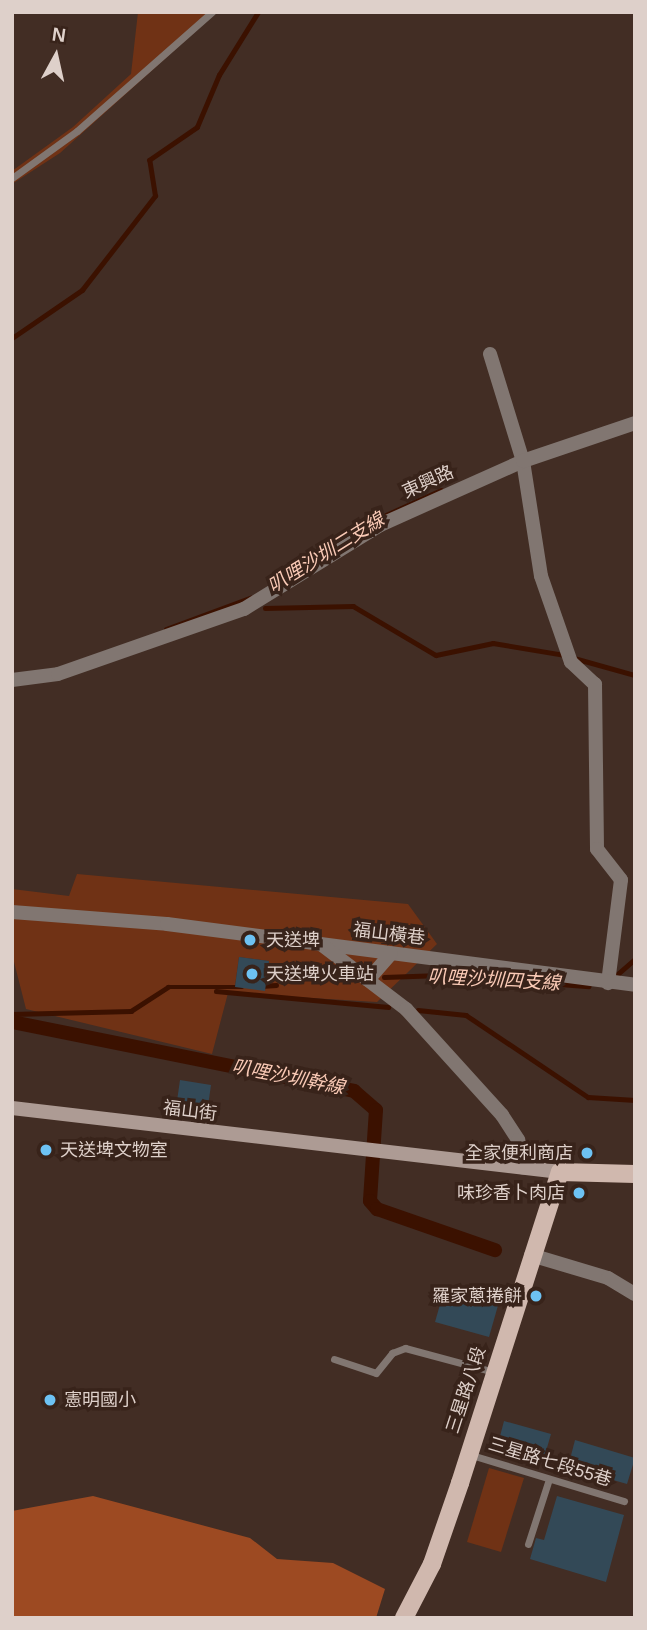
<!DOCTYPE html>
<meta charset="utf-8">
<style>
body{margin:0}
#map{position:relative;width:647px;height:1630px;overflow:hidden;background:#422d24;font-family:Helvetica,"Noto Sans TC",sans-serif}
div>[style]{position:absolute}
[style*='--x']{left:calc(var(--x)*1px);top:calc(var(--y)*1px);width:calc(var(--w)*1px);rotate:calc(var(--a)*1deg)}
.green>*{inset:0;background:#703215}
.forest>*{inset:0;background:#9d4a22}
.stream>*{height:4.5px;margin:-2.25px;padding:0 2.25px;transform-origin:2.25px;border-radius:2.25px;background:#3b1100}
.canal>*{height:14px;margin:-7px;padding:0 7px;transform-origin:7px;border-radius:7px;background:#3b1100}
.building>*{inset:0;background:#334957}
.lane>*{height:7px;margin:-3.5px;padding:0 3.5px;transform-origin:3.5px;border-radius:3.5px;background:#817671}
.street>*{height:14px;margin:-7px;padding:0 7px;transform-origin:7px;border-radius:7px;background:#817671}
.secondary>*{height:14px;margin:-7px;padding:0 7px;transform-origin:7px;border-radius:7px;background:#ad9b94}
.primary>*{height:18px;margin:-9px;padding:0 9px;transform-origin:9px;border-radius:9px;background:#d0b8ae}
.dots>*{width:19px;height:19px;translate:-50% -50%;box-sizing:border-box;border:4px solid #38231a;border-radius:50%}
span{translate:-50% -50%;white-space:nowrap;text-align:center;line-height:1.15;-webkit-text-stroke:7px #38231a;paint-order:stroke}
.street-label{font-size:18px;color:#ded0ca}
.poi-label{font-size:18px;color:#ded0ca}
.left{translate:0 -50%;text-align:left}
.right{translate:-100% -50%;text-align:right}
.water-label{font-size:19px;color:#facab6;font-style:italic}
.frame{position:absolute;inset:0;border:14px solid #ded0ca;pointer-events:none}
.north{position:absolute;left:21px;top:21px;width:70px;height:70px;-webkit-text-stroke:5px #38231a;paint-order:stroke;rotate:8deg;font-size:19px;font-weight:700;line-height:28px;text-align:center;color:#ded0ca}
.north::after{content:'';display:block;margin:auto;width:24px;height:32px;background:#ded0ca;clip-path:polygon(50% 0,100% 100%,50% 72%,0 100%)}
</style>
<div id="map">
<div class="green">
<div style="clip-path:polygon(138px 12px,217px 12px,60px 153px,12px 184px,12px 171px,73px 127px,131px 74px)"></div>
<div style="clip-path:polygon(evenodd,77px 874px,408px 904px,437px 944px,377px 1002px,228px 993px,212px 1054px,26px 1009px,12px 954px,12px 889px,69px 896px,77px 874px,239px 957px,269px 961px,265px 990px,235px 986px,239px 957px)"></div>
<div style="clip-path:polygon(489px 1468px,524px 1478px,501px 1552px,467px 1542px)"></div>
</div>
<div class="forest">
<div style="clip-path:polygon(93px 1496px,250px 1538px,277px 1559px,333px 1563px,385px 1589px,376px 1618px,12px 1618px,12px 1511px)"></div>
</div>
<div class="stream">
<div style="--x:12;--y:338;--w:85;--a:-34.4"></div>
<div style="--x:82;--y:290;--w:119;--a:-52.2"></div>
<div style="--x:155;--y:196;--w:36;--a:-99"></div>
<div style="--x:149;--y:160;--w:58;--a:-34.5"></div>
<div style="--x:197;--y:127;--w:56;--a:-67.1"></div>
<div style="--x:219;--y:75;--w:74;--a:-58.2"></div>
<div style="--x:386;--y:515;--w:60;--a:-24.4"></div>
<div style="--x:343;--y:540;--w:20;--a:-30"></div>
<div style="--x:265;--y:608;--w:88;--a:-1.3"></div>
<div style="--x:353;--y:606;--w:96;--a:30.6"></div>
<div style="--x:436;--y:655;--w:58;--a:-11.9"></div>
<div style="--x:493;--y:643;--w:73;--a:9.5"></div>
<div style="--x:166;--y:629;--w:90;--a:-20.3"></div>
<div style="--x:574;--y:658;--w:63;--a:15.6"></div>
<div style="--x:384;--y:977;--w:57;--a:-2"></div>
<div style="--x:441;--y:975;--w:148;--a:4.3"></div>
<div style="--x:612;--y:979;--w:30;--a:-41"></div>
<div style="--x:261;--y:986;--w:15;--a:-4"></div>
<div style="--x:216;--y:991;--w:173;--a:5.3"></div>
<div style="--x:418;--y:1010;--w:48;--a:5.9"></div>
<div style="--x:466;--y:1015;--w:147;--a:33.9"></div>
<div style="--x:588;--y:1097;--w:47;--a:3.7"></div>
<div style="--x:12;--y:1014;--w:119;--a:-1.4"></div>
<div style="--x:131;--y:1011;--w:44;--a:-33"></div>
<div style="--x:168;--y:987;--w:74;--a:0"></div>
</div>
<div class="canal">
<div style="--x:12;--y:1022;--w:349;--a:11.4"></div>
<div style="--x:354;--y:1091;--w:29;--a:41"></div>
<div style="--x:376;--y:1110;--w:91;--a:93.8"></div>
<div style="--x:370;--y:1201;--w:11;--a:49"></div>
<div style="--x:377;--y:1209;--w:125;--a:19.2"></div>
</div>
<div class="building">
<div style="clip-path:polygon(239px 957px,269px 961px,265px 991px,235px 987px)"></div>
<div style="clip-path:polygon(180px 1080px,211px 1085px,208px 1106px,177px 1101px)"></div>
<div style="clip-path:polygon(445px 1287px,499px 1302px,489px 1337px,435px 1322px)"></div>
<div style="clip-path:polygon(504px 1421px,551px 1434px,544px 1458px,498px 1444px)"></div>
<div style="clip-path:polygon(575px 1440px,635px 1458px,627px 1484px,568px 1467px)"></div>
<div style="clip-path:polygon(557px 1496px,624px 1515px,606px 1582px,530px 1559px,536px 1538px,544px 1540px)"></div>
</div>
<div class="lane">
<div style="--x:12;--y:178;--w:80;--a:-35.9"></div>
<div style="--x:77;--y:131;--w:180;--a:-41.4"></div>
<div style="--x:334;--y:1359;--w:44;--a:18.4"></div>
<div style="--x:376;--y:1373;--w:26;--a:-51"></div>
<div style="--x:392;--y:1353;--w:14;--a:-21"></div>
<div style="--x:405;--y:1348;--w:92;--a:15.1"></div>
<div style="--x:468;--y:1454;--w:163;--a:16.8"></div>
<div style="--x:528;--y:1544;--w:68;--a:-72.1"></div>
</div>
<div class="street">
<div style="--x:490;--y:354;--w:112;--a:72.9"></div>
<div style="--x:523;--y:461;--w:116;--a:81.1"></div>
<div style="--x:541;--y:576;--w:91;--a:70.8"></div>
<div style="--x:571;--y:662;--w:33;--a:43"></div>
<div style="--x:595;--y:684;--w:165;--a:89.3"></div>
<div style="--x:597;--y:849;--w:39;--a:52"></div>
<div style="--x:621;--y:880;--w:104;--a:97.2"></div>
<div style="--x:12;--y:680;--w:46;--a:-7.4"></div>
<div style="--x:58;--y:674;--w:197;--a:-19.3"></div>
<div style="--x:244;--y:609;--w:160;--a:-31.7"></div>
<div style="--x:380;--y:525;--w:157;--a:-24.1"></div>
<div style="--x:523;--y:461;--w:118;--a:-18.7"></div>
<div style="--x:12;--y:912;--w:155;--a:4.4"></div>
<div style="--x:167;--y:924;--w:472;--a:7.4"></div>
<div style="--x:322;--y:945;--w:106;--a:37.3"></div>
<div style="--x:406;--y:1009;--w:143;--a:47.8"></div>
<div style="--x:502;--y:1115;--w:30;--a:57"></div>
<div style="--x:518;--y:1140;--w:28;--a:80"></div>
<div style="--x:368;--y:980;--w:35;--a:-49"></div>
<div style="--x:531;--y:1255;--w:80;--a:16.6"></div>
<div style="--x:608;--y:1278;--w:31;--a:31"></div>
</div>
<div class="secondary">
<div style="--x:12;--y:1108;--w:552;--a:6.66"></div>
</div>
<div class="primary">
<div style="--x:404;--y:1618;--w:61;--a:-62.6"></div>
<div style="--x:432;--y:1564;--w:86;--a:-70.9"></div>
<div style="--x:460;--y:1483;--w:327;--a:-72.2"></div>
<div style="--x:560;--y:1172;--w:75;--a:1.5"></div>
</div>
<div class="dots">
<div style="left:250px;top:940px;background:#6dc2f3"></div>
<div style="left:252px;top:974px;background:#6dc2f3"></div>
<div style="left:46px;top:1150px;background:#6dc2f3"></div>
<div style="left:587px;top:1153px;background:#6dc2f3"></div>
<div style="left:579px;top:1193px;background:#6dc2f3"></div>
<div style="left:536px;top:1296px;background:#6dc2f3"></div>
<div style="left:50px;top:1400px;background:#6dc2f3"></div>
</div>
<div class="street-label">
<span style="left:428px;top:482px;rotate:-24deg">東興路</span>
<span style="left:389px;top:934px;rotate:7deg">福山橫巷</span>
<span style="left:190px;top:1111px;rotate:7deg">福山街</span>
<span style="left:466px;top:1390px;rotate:-72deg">三星路八段</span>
<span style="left:550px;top:1462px;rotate:17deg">三星路七段55巷</span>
</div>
<div class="poi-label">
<span class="left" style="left:266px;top:940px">天送埤</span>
<span class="left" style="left:266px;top:974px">天送埤火車站</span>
<span class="left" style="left:60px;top:1150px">天送埤文物室</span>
<span class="right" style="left:573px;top:1153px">全家便利商店</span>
<span class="right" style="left:565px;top:1193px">味珍香卜肉店</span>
<span class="right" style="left:522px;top:1296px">羅家蔥捲餅</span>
<span class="left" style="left:64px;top:1400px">憲明國小</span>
</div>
<div class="water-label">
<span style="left:326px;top:553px;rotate:-32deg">叭哩沙圳二支線</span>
<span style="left:494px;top:980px;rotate:3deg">叭哩沙圳四支線</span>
<span style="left:288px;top:1077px;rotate:11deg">叭哩沙圳幹線</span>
</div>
<div class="frame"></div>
<div class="north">N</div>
</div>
